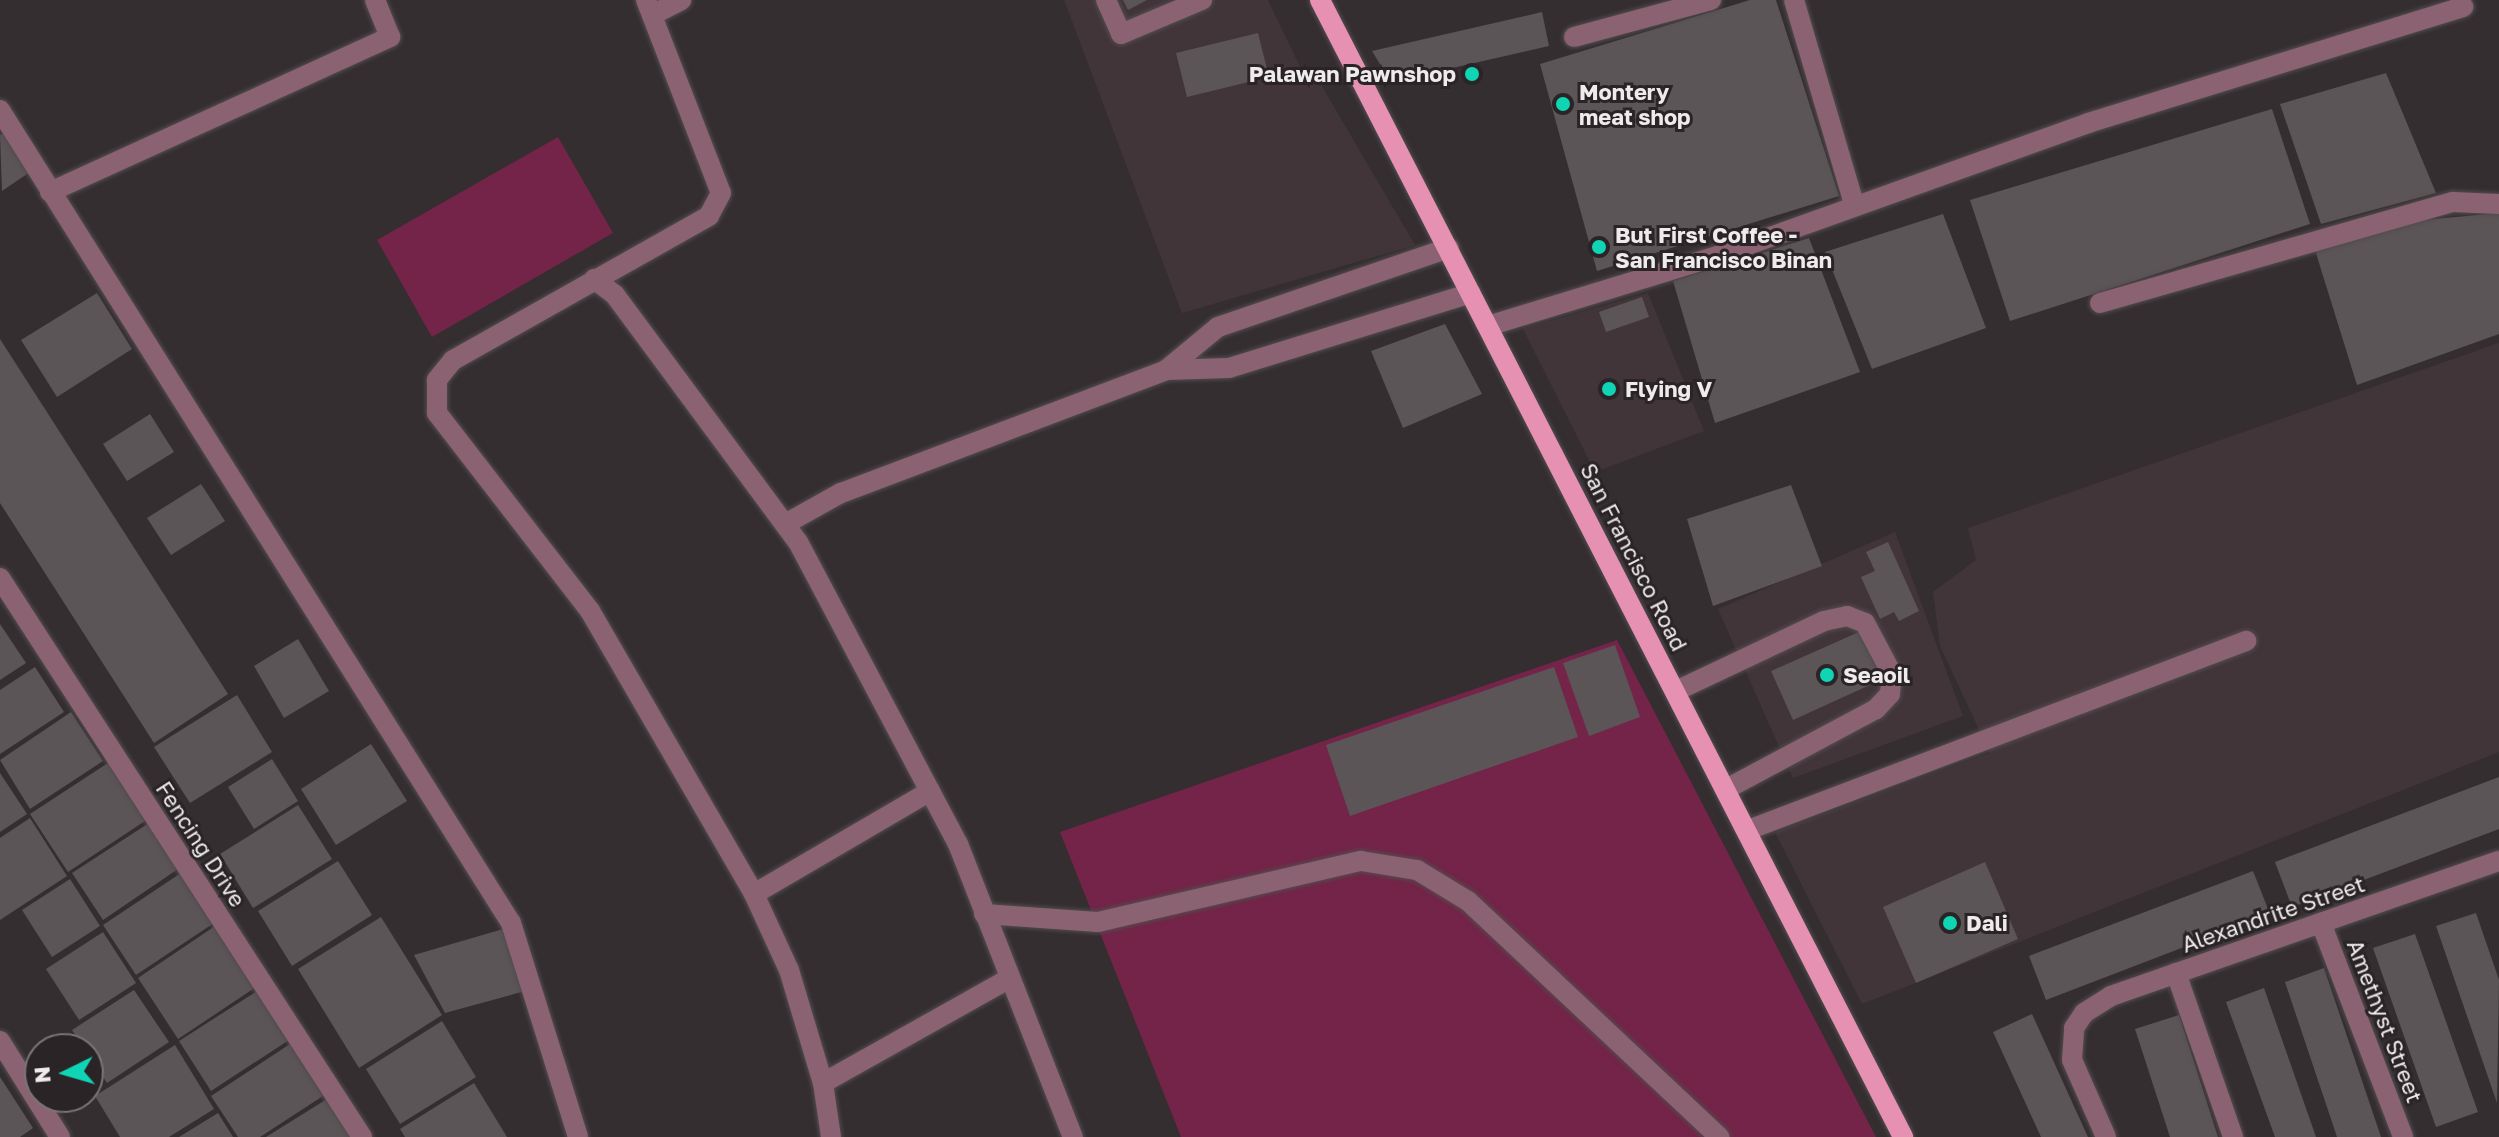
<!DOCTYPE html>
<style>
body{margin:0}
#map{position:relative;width:2499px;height:1137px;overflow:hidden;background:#342e30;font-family:"Golos Text",sans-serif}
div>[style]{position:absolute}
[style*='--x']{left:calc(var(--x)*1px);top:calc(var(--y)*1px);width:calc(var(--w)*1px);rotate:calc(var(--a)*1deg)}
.built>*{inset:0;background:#423539}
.green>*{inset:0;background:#732448}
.building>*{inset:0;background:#5c5557}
.roads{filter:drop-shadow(0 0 2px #524c4e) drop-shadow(0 0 2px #524c4e)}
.minor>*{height:20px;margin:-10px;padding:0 10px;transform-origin:10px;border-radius:10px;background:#8b6271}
.major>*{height:20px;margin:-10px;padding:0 10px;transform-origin:10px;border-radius:10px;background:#e691b1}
.dots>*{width:22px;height:22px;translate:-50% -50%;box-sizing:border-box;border:4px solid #2a2426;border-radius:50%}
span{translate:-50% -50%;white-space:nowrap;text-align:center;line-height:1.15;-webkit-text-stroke:6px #2a2426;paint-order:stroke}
.poi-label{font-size:22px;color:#efebec;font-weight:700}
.right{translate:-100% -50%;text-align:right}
.left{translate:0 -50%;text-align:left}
.street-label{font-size:22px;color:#efebec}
.north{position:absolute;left:24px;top:1033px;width:80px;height:80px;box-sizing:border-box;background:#2a2426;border:2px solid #797475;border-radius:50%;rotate:265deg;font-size:22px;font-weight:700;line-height:32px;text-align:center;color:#efebec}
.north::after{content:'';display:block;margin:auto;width:28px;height:36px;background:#10d5b4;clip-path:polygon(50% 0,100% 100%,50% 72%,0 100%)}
</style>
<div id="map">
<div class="built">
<div style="clip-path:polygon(1064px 0,1268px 0,1302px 71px,1320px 83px,1415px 245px,1182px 313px)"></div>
<div style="clip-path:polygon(1648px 293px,1704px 431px,1595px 472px,1523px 329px)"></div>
<div style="clip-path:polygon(2499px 343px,2499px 752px,1862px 1004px,1775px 832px,1990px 753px,1940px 646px,1933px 592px,1976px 560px,1968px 528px)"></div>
<div style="clip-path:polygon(1895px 532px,1963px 716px,1793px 778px,1718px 609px)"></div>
</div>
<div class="green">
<div style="clip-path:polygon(558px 137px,613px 233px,432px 337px,377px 240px)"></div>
<div style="clip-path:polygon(1617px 640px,1876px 1137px,1181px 1137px,1060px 832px)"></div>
</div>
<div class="building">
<div style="clip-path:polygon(1123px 0,1147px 0,1128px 10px)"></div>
<div style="clip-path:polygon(1750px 0,1776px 0,1839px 196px,1597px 271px,1540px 64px)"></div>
<div style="clip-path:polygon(1542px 12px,1549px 46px,1391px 82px,1372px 51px)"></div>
<div style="clip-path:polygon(1258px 33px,1269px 77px,1187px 97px,1176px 53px)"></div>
<div style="clip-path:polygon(2386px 73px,2436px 193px,2321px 224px,2280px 104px)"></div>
<div style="clip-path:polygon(2272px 109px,2310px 224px,2010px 321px,1970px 200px)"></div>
<div style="clip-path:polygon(8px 130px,33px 170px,2px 191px,0 135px)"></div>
<div style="clip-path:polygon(2499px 213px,2499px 334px,2357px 385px,2315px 250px,2413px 221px)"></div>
<div style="clip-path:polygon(1943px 214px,1986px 328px,1872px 369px,1825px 252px)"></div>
<div style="clip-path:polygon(1809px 238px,1860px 372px,1715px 423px,1673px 281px)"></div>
<div style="clip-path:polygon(97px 293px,132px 349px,57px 397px,21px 340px)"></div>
<div style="clip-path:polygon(1642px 297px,1649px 317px,1606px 332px,1599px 312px)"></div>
<div style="clip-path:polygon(1445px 324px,1482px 394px,1403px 428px,1371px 351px)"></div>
<div style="clip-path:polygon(0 339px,228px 694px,154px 743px,0 503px)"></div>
<div style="clip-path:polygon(150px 414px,174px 452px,127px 481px,103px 444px)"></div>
<div style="clip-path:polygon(201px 484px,225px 521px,171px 555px,147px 518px)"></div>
<div style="clip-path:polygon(1791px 485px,1822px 566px,1713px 606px,1687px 519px)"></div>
<div style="clip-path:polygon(1888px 542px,1919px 611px,1899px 621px,1894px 612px,1880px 619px,1861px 577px,1875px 571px,1866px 552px)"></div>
<div style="clip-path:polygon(0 624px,26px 663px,0 680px)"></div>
<div style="clip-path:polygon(1861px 631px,1883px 679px,1793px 720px,1771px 671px)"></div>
<div style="clip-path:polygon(298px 639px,329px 691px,284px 718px,254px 666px)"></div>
<div style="clip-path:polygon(1615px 645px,1640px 717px,1589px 736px,1563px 663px)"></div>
<div style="clip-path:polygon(35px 667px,64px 712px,0 754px,0 690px)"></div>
<div style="clip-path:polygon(1554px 667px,1578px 737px,1350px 816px,1326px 745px)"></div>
<div style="clip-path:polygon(237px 695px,272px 752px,190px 803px,154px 747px)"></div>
<div style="clip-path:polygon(71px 712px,103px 761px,30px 809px,0 760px)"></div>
<div style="clip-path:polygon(371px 744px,407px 801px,336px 845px,301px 789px)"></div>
<div style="clip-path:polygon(272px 759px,298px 801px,254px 829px,228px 787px)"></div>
<div style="clip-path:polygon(111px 761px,148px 819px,68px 872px,30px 814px)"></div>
<div style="clip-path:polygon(0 773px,27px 814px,0 832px)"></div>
<div style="clip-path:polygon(2499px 777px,2499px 829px,2292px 907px,2275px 862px)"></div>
<div style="clip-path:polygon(298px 805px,332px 859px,253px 908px,220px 854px)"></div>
<div style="clip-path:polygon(30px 818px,67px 876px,0 920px,0 838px)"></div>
<div style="clip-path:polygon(149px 823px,178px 869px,103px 920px,72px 873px)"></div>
<div style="clip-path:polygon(338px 861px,372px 915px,292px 966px,258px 911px)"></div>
<div style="clip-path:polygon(1985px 862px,2018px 939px,1916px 983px,1883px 907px)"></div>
<div style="clip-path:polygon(2253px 871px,2270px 914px,2046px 1000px,2029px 956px)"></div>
<div style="clip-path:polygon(181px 873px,214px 923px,136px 975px,103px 925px)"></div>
<div style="clip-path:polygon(70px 879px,100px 926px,52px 957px,22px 910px)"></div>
<div style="clip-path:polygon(2476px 913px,2499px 980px,2497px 1103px,2436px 926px)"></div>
<div style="clip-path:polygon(381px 917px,442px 1015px,359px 1068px,298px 969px)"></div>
<div style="clip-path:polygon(215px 926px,256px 987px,178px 1039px,138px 978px)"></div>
<div style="clip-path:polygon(510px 927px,525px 991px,445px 1013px,414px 955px)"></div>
<div style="clip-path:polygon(103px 932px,136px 983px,79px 1020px,46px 969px)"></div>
<div style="clip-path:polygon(2415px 934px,2478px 1112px,2436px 1127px,2373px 948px)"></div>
<div style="clip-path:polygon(2324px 968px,2381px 1137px,2337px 1137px,2285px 982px)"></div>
<div style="clip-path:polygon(2264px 988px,2316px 1137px,2275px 1137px,2226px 1002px)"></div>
<div style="clip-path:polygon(134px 990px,169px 1042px,107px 1083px,72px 1030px)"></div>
<div style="clip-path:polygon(257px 991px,289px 1040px,211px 1091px,179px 1041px)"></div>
<div style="clip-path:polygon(2032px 1014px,2088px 1137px,2041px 1137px,1993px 1032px)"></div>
<div style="clip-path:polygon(2179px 1015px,2218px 1137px,2170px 1137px,2135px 1029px)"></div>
<div style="clip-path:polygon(442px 1021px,476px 1077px,400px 1124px,366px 1069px)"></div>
<div style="clip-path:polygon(290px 1044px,323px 1096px,260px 1137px,238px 1137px,211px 1096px)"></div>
<div style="clip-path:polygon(175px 1045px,214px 1109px,169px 1137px,120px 1137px,95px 1096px)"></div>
<div style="clip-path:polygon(0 1077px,33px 1128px,20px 1137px,0 1137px)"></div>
<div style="clip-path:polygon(474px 1083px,507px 1137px,405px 1137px,400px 1129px)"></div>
<div style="clip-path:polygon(327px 1099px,351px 1137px,266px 1137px)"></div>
<div style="clip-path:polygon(218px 1113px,233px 1137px,179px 1137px)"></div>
</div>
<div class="roads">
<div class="minor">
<div style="--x:646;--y:0;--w:207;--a:68.8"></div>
<div style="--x:721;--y:193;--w:26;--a:118"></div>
<div style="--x:709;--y:216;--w:294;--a:150.6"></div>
<div style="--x:453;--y:360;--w:26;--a:129"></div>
<div style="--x:437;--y:380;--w:33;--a:90"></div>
<div style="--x:437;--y:413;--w:250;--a:52.3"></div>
<div style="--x:590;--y:611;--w:327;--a:59.9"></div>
<div style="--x:754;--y:894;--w:84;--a:65.3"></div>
<div style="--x:789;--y:970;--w:118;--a:73.3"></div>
<div style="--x:823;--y:1083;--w:55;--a:81.6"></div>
<div style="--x:1106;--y:0;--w:37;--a:66"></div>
<div style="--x:1121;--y:34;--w:88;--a:-22.8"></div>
<div style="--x:1794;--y:0;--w:213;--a:73.6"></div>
<div style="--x:652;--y:15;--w:33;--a:-27"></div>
<div style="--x:1574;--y:37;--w:142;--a:-15.1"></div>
<div style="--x:0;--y:110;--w:960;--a:57.85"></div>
<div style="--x:511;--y:923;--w:224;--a:72.6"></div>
<div style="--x:50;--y:192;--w:374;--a:-24.5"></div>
<div style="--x:390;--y:37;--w:40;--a:-112"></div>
<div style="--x:594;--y:279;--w:26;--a:37"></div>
<div style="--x:615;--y:295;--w:307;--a:53.5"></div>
<div style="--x:798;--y:542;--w:342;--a:62.1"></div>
<div style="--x:958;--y:844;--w:315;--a:68.6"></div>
<div style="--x:2100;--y:303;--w:367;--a:-16"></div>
<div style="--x:2453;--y:202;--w:46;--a:2.5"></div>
<div style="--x:1488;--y:326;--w:239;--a:-17"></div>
<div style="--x:1717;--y:256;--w:394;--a:-19.7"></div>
<div style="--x:2088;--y:123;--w:393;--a:-17.2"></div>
<div style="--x:1166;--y:370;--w:63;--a:-1.8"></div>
<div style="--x:1229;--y:368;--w:253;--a:-17.2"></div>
<div style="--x:787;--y:523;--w:62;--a:-29.1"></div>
<div style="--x:841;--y:493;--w:347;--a:-20.7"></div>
<div style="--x:1166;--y:370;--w:67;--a:-39.6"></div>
<div style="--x:1218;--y:327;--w:244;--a:-18.9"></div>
<div style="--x:0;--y:578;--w:666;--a:57.07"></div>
<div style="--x:1676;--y:691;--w:164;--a:-25.3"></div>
<div style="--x:1824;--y:621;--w:24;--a:-12"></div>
<div style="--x:1847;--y:616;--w:19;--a:21"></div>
<div style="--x:1865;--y:623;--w:58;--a:62.1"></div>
<div style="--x:1892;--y:674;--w:20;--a:96"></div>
<div style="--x:1890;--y:694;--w:21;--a:133"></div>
<div style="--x:1876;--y:709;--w:170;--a:151.9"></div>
<div style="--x:1748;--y:830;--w:533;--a:-20.78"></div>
<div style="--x:754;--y:894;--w:204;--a:-30.3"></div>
<div style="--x:984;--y:914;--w:114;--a:4"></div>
<div style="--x:1098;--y:922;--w:270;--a:-13.1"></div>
<div style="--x:1361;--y:861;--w:57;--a:9.1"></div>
<div style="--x:1417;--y:870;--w:60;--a:31.3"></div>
<div style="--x:1468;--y:901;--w:345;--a:43.2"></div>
<div style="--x:2321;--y:923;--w:229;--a:69"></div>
<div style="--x:2176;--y:973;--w:174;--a:70.8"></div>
<div style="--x:0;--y:1041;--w:113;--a:58"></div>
<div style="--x:823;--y:1083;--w:214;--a:-29.3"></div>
<div style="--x:2106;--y:1137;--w:84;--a:-113.8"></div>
<div style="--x:2072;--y:1060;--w:32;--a:-86"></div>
<div style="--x:2074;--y:1028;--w:18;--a:-56"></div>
<div style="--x:2084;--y:1013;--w:32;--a:-32"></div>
<div style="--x:2111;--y:996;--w:411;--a:-19.2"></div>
</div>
<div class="major">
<div style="--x:1320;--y:0;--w:1278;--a:62.85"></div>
</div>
</div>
<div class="dots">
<div style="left:1472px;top:74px;background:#10d5b4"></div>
<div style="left:1563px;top:104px;background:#10d5b4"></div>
<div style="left:1599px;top:247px;background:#10d5b4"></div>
<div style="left:1609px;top:389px;background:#10d5b4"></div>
<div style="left:1827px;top:675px;background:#10d5b4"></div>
<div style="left:1950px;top:923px;background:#10d5b4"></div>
</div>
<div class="poi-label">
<span class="right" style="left:1456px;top:74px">Palawan Pawnshop</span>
<span class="left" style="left:1579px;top:104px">Montery<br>meat shop</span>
<span class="left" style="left:1615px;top:247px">But First Coffee -<br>San Francisco Binan</span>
<span class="left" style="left:1625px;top:389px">Flying V</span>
<span class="left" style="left:1843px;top:675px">Seaoil</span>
<span class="left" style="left:1966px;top:923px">Dali</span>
</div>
<div class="street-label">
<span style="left:1634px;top:557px;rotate:63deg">San Francisco Road</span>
<span style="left:201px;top:844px;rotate:57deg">Fencing Drive</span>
<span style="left:2273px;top:914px;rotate:-19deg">Alexandrite Street</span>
<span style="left:2385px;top:1021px;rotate:69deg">Amethyst Street</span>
</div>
<div class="north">N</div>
</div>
